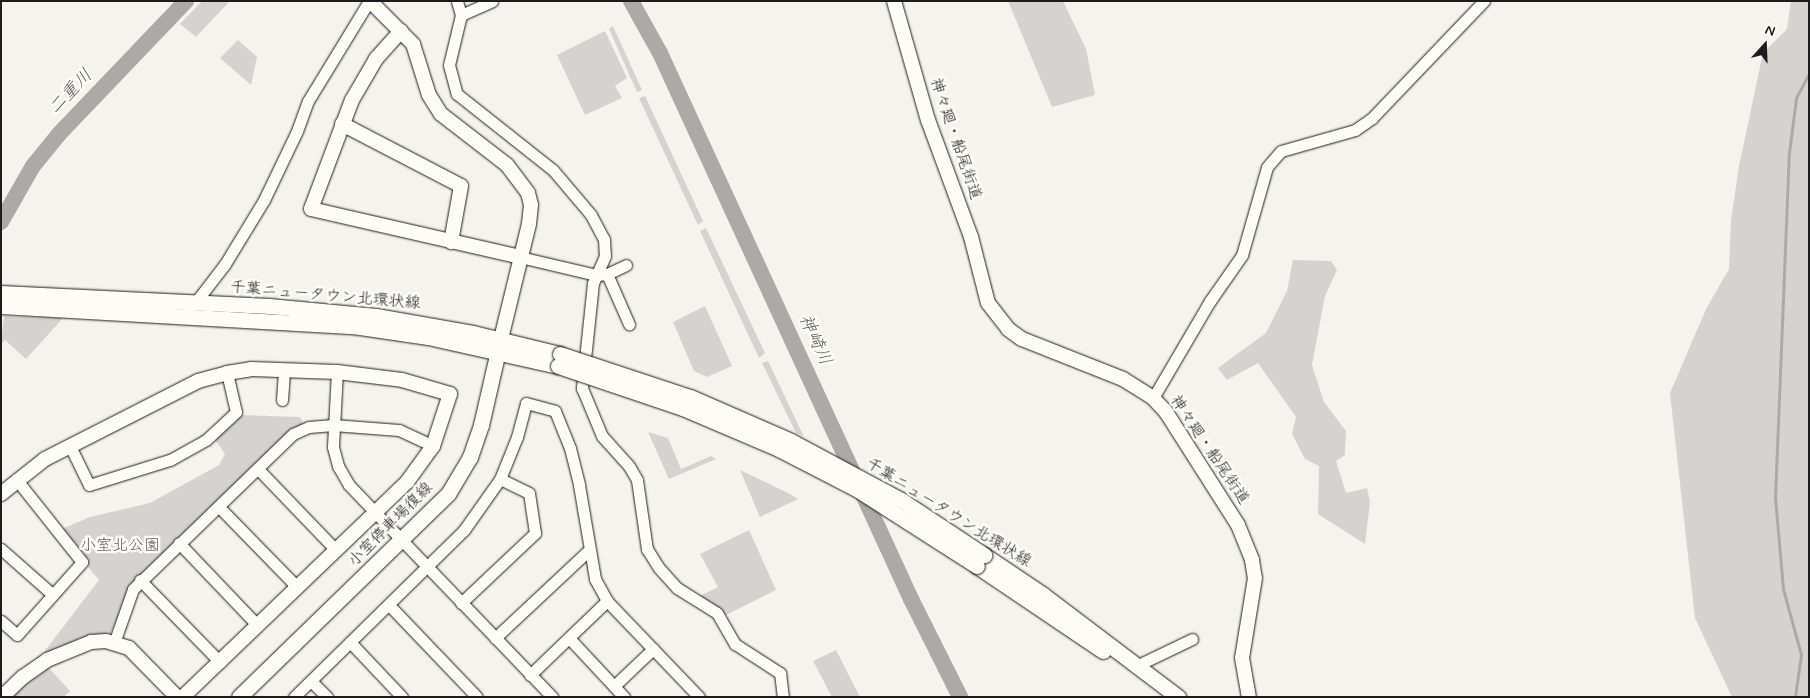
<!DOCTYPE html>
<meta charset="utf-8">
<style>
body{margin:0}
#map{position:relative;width:1810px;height:698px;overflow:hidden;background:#f4f3ee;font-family:Mynerve,"Klee One",sans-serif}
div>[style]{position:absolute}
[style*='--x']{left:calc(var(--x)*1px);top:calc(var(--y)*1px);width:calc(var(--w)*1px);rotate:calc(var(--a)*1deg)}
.green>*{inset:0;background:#d4d3cf}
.stream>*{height:2.5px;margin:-1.25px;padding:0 1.25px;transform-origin:1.25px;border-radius:1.25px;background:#abaaa6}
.river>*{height:16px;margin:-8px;padding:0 8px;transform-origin:8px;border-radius:8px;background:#abaaa6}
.roads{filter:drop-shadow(0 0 1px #1c1c1c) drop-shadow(0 0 1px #1c1c1c)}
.minor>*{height:11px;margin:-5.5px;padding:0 5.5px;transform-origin:5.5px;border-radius:5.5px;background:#fdfcf7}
.tertiary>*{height:14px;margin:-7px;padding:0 7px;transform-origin:7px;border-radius:7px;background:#fdfcf7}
.secondary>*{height:15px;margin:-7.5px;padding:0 7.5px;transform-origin:7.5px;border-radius:7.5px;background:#fdfcf7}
.bridges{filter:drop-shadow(0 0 1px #1c1c1c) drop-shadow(0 0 1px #1c1c1c)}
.secondary-bridge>*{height:15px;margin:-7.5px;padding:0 7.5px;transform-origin:7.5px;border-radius:7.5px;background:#fdfcf7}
span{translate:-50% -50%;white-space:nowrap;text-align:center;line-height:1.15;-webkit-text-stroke:5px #fdfcf7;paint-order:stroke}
.street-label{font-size:16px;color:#1c1c1c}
.park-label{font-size:16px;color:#5c5c5b}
.water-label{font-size:18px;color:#5c5c5a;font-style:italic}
.frame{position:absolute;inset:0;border:2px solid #1c1c1c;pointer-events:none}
.north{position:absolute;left:1740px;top:20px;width:50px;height:50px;-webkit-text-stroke:4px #fdfcf7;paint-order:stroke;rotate:20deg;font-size:14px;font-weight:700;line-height:20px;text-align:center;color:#1c1c1c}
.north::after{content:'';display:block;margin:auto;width:18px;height:22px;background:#1c1c1c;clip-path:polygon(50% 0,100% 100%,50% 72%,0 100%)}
</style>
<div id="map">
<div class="green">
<div style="clip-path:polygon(202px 1px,230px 1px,196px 37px,180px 24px)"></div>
<div style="clip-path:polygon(1008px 1px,1063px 1px,1086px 49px,1095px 95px,1052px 107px)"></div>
<div style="clip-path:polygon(1791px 1px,1809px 1px,1809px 697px,1732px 697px,1695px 618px,1670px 393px,1706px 309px,1729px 269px,1731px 220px,1739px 166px,1763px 53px,1787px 29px)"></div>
<div style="clip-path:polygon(613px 26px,642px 90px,637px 92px,609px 29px)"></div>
<div style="clip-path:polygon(605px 31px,627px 78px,615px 86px,622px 98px,585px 115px,557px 55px)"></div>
<div style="clip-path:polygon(238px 40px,257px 57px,251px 85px,220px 58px)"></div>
<div style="clip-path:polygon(645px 96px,703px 221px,698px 225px,639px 98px)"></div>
<div style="clip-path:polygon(706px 228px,765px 353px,759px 358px,700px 231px)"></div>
<div style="clip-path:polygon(1293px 260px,1331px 261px,1337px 270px,1325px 296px,1312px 365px,1324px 402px,1346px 431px,1345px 455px,1336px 461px,1346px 493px,1367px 488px,1370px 502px,1365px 544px,1318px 514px,1319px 466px,1305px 459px,1292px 434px,1296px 417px,1258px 363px,1227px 380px,1218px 368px,1266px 333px,1287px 291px)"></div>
<div style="clip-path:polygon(705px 306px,732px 366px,707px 377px,694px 371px,673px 322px)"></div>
<div style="clip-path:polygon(4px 316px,63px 318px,26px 359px,5px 340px,1px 344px)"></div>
<div style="clip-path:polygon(768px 361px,769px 363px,804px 437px,796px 433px,762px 363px)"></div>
<div style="clip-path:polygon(239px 415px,300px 417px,304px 425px,137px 578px,109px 636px,46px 656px,44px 652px,99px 580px,85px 563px,85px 554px,62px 529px,90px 517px,150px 503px,219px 465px,225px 454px,214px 438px)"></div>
<div style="clip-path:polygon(648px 432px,668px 438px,681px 469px,711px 456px,716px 459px,669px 479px)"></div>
<div style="clip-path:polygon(740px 470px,790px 494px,798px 499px,760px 517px)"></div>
<div style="clip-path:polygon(749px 530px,776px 590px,724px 616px,698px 597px,718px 587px,700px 554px)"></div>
<div style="clip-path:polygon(836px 650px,860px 697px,832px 697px,813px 661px)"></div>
<div style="clip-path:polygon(48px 667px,70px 691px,64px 697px,11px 697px)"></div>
</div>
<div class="stream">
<div style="--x:1795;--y:697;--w:42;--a:-81.9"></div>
<div style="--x:1801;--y:655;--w:68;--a:-105.3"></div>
<div style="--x:1783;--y:589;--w:91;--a:-95"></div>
<div style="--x:1775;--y:498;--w:345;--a:-87.7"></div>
<div style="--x:1789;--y:153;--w:55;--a:-82.7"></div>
<div style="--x:1796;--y:98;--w:27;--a:-62"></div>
</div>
<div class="river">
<div style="--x:631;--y:1;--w:60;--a:60.9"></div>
<div style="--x:660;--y:53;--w:601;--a:65.31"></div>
<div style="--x:911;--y:599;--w:110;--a:63.4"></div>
<div style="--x:1;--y:222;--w:64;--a:-60.3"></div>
<div style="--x:33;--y:166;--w:41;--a:-50.9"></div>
<div style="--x:59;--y:134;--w:184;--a:-46.3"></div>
</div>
<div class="roads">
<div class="minor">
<div style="--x:457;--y:1;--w:15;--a:74"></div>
<div style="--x:461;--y:15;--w:51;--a:103.5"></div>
<div style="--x:449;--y:65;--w:30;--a:75"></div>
<div style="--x:457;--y:94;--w:122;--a:38.4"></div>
<div style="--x:553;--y:170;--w:59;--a:49.8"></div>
<div style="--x:591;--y:215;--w:27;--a:62"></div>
<div style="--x:604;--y:239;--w:17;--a:87"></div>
<div style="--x:605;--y:256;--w:30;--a:114"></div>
<div style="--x:593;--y:283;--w:106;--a:96"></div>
<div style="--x:582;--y:388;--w:52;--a:67.4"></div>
<div style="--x:602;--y:436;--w:40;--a:48"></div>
<div style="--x:629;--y:466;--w:16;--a:60"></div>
<div style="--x:637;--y:480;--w:70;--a:81.8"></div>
<div style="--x:647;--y:549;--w:22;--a:58"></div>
<div style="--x:659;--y:568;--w:27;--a:48"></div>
<div style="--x:677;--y:588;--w:47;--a:32"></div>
<div style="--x:717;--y:613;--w:36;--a:60"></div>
<div style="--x:735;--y:644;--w:54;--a:32.8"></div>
<div style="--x:780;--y:673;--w:24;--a:83"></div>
<div style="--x:461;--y:15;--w:34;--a:-24"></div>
<div style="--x:520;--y:257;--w:79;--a:13.2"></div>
<div style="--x:597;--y:275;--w:10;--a:-6"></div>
<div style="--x:607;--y:274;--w:21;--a:-25"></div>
<div style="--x:607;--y:274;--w:55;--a:66.3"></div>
<div style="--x:195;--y:303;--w:49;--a:-52.4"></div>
<div style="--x:225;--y:264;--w:75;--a:-58.6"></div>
<div style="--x:264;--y:200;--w:76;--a:-64.4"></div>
<div style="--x:297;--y:131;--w:32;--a:-70"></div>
<div style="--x:308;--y:101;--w:117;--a:-58.6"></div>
<div style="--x:337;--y:372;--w:75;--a:93.1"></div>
<div style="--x:333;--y:447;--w:20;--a:75"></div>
<div style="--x:338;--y:466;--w:22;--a:60"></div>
<div style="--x:349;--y:485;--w:294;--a:46.2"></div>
<div style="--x:1153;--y:398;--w:113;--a:-59.6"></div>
<div style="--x:1210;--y:301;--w:56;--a:-55.2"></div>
<div style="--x:1242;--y:255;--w:91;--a:-74.1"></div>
<div style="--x:1267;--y:167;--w:21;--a:-49"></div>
<div style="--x:1281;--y:151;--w:77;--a:-15.8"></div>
<div style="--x:1355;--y:130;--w:21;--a:-35"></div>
<div style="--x:1372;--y:118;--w:162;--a:-46.3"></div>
<div style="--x:282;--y:400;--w:31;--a:-86"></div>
<div style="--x:70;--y:446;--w:43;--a:64"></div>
<div style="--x:89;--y:485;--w:85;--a:-17.2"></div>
<div style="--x:170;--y:460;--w:41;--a:-29.1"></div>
<div style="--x:206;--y:440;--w:41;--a:-43"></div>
<div style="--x:236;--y:412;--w:40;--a:-103"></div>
<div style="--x:258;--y:469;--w:112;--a:46.1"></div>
<div style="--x:219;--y:507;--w:112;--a:45.7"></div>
<div style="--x:179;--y:543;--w:113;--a:46.4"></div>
<div style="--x:1;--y:549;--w:69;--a:41.5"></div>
<div style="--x:140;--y:580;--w:115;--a:45.7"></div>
<div style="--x:461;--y:603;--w:102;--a:-43.4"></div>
<div style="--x:535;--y:533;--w:40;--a:-98.5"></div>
<div style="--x:529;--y:493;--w:32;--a:-154"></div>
<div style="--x:389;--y:605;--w:127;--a:46.3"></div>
<div style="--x:1;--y:621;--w:21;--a:41"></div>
<div style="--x:17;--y:635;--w:98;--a:-48.3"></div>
<div style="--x:82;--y:562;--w:106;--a:-128.5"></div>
<div style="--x:495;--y:638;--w:129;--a:-43.1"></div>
<div style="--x:569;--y:638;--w:81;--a:47"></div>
<div style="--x:350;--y:642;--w:76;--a:46.6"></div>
<div style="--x:114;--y:643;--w:57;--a:-70.6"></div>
<div style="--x:133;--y:589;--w:223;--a:-44.1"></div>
<div style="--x:293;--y:434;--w:17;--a:-24"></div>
<div style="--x:309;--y:427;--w:24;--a:-5"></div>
<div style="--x:333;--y:425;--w:66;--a:4.3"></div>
<div style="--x:399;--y:430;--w:38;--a:25"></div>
<div style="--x:1138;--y:665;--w:60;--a:-25.7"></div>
<div style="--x:530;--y:675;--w:107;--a:-43.9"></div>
<div style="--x:311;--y:681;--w:23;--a:45"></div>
<div style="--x:614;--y:686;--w:54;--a:-43.5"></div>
<div style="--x:294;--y:697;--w:238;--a:-44.5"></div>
<div style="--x:464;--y:530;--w:62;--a:-54.8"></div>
<div style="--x:500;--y:479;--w:45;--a:-68"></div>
<div style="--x:517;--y:437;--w:35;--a:-75"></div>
<div style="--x:526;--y:403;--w:30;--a:15"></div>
<div style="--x:555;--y:411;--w:40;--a:68"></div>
<div style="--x:570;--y:448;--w:38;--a:76"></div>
<div style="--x:579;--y:485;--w:95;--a:80.3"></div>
<div style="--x:595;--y:579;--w:25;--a:61"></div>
<div style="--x:607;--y:601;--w:133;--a:46.2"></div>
</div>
<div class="tertiary">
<div style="--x:370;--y:1;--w:61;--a:45"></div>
<div style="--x:413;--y:44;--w:53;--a:72.6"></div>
<div style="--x:429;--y:95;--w:22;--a:58"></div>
<div style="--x:441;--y:114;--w:83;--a:37.7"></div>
<div style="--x:507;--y:165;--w:35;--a:53"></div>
<div style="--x:528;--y:193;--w:12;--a:76"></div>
<div style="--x:531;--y:205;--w:19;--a:96"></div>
<div style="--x:529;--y:224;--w:118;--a:103.7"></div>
<div style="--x:894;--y:1;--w:124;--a:74.1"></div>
<div style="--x:928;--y:120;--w:125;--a:69.8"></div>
<div style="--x:971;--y:237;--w:68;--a:75.6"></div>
<div style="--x:988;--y:303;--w:33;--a:52"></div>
<div style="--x:1008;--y:329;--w:17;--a:36"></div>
<div style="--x:1022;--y:339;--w:109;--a:21.6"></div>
<div style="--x:1123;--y:379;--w:36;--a:32"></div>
<div style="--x:1153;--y:398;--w:19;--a:47"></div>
<div style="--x:1166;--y:412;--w:134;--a:57.5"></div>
<div style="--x:1238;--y:525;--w:38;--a:68"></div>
<div style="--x:1252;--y:560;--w:18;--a:81"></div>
<div style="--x:1255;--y:578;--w:81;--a:99.2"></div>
<div style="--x:1242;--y:658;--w:40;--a:80"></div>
<div style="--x:401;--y:31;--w:38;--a:132"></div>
<div style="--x:376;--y:59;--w:48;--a:120.3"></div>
<div style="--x:352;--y:100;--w:116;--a:110.6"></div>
<div style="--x:311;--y:209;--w:214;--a:12.9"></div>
<div style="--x:342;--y:124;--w:134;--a:27.5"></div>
<div style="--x:461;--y:186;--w:57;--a:100.1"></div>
<div style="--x:1;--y:494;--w:56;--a:-38.5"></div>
<div style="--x:45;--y:459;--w:172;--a:-27"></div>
<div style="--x:198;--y:381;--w:30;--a:-15"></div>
<div style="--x:227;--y:373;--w:24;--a:-9"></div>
<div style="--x:251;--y:369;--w:86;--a:2"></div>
<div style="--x:337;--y:372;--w:65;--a:7"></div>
<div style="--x:402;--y:380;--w:50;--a:16.3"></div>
<div style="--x:450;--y:394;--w:55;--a:108.1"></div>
<div style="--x:433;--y:446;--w:44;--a:125.8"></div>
<div style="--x:407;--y:482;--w:310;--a:136.2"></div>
<div style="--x:2;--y:697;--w:29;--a:-44"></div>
<div style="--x:23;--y:677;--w:29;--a:-35"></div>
<div style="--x:47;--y:660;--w:48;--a:-22.2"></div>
<div style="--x:91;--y:642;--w:15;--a:-4"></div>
<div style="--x:106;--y:641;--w:24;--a:17"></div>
<div style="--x:129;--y:648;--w:69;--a:45.6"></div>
</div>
<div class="secondary">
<div style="--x:1;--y:293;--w:268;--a:2.8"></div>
<div style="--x:269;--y:306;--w:107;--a:5.3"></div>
<div style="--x:376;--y:316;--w:98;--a:9.9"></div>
<div style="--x:473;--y:333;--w:89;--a:13.6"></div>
<div style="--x:1;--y:306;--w:353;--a:3.3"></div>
<div style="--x:353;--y:326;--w:76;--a:8.3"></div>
<div style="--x:428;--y:337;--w:133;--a:12.6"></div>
<div style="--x:984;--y:555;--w:70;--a:33.9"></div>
<div style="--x:1042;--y:594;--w:171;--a:37.1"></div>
<div style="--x:977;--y:566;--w:152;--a:34"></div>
<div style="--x:239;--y:697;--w:291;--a:-44.2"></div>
<div style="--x:448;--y:494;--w:43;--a:-59.3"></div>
<div style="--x:470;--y:457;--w:34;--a:-71"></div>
<div style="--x:481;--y:425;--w:85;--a:-77.1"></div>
</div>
</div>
<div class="bridges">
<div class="secondary-bridge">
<div style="--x:560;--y:354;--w:137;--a:18.3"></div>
<div style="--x:690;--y:397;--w:110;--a:23.5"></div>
<div style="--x:791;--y:441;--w:125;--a:28.2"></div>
<div style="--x:901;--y:500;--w:100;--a:33.5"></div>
<div style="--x:558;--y:366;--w:132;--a:18.6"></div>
<div style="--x:683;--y:408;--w:104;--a:23.1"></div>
<div style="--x:779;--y:449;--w:89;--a:27.4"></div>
<div style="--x:858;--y:490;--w:141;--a:32.6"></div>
</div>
</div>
<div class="street-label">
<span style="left:955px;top:139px;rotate:71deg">神々廻・船尾街道</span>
<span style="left:325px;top:296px;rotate:5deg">千葉ニュータウン北環状線</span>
<span style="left:1209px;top:450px;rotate:56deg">神々廻・船尾街道</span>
<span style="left:948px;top:513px;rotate:32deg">千葉ニュータウン北環状線</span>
<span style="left:391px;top:525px;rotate:-45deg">小室停車場復線</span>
</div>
<div class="park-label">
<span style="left:120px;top:546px">小室北公園</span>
</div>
<div class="water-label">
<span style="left:71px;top:92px;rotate:-46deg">二重川</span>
<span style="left:815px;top:340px;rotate:65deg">神崎川</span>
</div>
<div class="frame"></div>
<div class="north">N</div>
</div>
